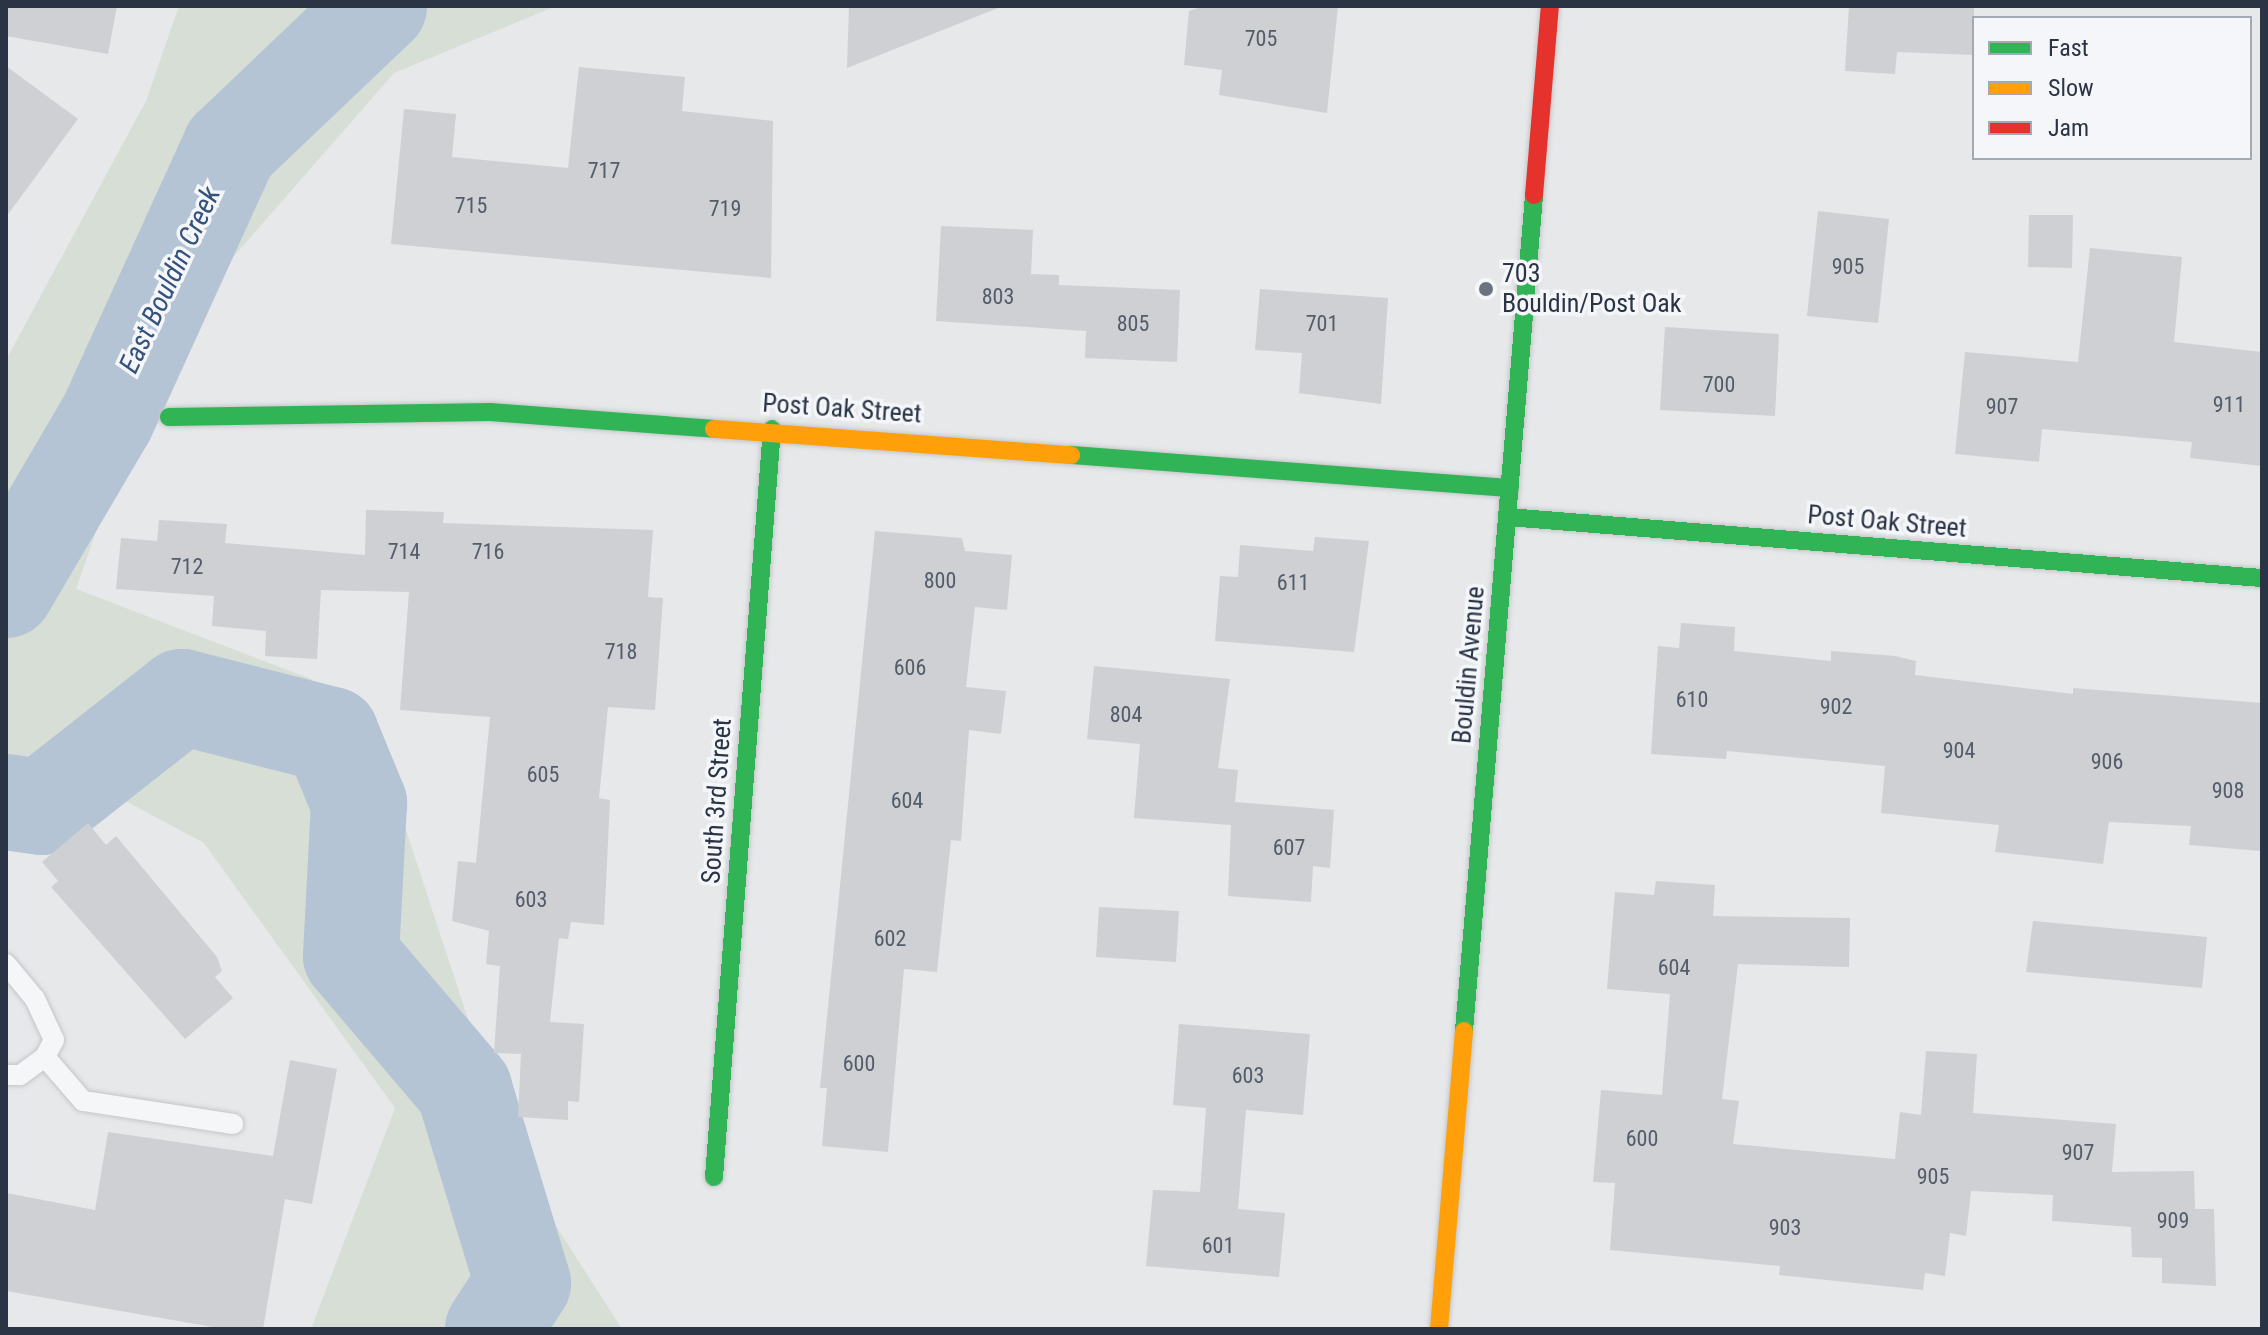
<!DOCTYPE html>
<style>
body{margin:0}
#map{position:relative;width:2268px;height:1335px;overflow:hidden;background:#e6e8ea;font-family:"Roboto Condensed",sans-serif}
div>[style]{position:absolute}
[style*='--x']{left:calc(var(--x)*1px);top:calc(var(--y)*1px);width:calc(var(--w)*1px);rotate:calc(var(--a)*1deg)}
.green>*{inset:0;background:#d6ded6}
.river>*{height:96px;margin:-48px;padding:0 48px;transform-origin:48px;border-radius:48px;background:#b4c4d5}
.building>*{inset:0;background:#ced0d3}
.roads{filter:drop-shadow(0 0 2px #c4c6c8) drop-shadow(0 0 2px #c4c6c8)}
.lane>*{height:20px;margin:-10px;padding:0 10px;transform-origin:10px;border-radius:10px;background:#f5f6f7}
.fast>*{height:18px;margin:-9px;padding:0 9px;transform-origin:9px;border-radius:9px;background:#30b455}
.slow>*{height:18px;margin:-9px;padding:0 9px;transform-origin:9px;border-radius:9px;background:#ff9f0a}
.jam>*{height:18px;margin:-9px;padding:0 9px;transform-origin:9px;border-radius:9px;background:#e5322d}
.dots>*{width:22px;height:22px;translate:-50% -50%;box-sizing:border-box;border:4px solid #f4f6f9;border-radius:50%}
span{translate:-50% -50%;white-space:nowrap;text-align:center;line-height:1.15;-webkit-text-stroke:7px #f4f6f9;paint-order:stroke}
.number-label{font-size:22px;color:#545c69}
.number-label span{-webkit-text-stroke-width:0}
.poi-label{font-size:26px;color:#2b3445}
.left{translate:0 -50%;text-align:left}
.street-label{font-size:26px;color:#2b3445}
.water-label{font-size:28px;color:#34527a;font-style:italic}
.frame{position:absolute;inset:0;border:8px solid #2b3445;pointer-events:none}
.legend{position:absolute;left:1972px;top:16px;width:280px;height:144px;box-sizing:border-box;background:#f4f6f9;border:2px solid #a4a8b1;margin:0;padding:10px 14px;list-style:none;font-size:24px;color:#2b3445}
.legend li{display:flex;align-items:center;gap:16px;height:40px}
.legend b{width:40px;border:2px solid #a4a8b1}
</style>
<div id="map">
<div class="green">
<div style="clip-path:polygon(179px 6px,556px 6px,394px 73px,165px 335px,76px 589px,311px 679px,377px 742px,515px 1162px,622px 1329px,311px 1329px,395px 1108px,204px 843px,96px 785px,17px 840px,6px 835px,6px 360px,146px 101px)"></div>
</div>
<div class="river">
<div style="--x:6;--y:590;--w:199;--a:-59.6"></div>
<div style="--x:107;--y:418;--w:297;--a:-65.5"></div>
<div style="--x:230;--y:148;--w:206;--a:-43.6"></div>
<div style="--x:6;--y:802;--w:36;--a:8"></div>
<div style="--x:42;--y:807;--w:178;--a:-38.2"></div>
<div style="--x:182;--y:697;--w:154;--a:14.3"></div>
<div style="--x:331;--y:735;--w:74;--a:67.6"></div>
<div style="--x:359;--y:803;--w:153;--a:93"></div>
<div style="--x:351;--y:956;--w:175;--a:49.6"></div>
<div style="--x:464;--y:1089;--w:203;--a:73.1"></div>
<div style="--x:523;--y:1283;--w:55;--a:123.1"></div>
</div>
<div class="building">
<div style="clip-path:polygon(6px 6px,117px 6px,108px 54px,6px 36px)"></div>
<div style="clip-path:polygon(849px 6px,998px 6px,998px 8px,847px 68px)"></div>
<div style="clip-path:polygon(1204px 6px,1338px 6px,1327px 113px,1219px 95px,1222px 70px,1184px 65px,1189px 11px)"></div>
<div style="clip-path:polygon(1849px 6px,1974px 6px,1974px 55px,1897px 52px,1895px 74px,1845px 71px)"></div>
<div style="clip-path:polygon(6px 66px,78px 119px,6px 217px)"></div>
<div style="clip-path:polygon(579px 67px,685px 77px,682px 111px,773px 121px,771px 278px,391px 244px,404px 109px,456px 114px,452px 157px,568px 168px)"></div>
<div style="clip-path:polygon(1818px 211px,1889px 219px,1878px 323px,1807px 316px)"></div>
<div style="clip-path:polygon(2029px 215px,2073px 215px,2072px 268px,2028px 267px)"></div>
<div style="clip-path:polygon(941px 226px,1033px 230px,1031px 274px,1059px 275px,1059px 285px,1180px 290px,1177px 362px,1085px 358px,1086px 331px,936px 321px)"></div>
<div style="clip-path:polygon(2090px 248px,2182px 257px,2174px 342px,2262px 352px,2262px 466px,2190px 458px,2192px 442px,2042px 429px,2039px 462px,1955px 454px,1965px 352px,2078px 362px)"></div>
<div style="clip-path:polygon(1260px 289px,1388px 298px,1381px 404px,1299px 393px,1302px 353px,1255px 350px)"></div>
<div style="clip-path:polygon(1665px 327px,1779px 334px,1775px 416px,1660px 410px)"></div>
<div style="clip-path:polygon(366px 510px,444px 512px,443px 523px,653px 530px,648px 597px,663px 598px,655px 710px,608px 707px,599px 798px,610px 800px,604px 925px,571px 922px,568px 939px,559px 938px,550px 1022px,584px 1024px,579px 1102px,568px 1101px,568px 1120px,518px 1117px,521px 1054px,494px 1053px,500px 966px,486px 964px,489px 931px,452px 921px,458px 861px,476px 863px,490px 717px,400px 710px,409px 592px,321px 590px,317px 659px,265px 656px,266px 631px,212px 626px,214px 596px,116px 589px,121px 538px,157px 541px,159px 520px,227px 524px,225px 543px,365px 555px)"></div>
<div style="clip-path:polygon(875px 531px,962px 538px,965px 551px,1012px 555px,1007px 610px,975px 607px,966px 687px,1006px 691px,1001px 734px,969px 730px,961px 841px,951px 840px,937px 972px,904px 969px,888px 1152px,822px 1146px,827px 1088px,820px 1088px)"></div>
<div style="clip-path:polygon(1315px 537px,1369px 541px,1354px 652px,1215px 641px,1220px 576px,1238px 577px,1240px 545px,1313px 551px)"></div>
<div style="clip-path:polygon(1681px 623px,1735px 627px,1734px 651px,1831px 661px,1831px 651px,1895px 656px,1916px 661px,1915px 675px,2073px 694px,2073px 688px,2262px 703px,2262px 851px,2189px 845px,2191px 826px,2109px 822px,2103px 864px,1995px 852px,1999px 825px,1881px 813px,1885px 766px,1727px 751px,1726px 759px,1651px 754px,1658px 646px,1679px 648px)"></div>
<div style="clip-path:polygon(1094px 666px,1230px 679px,1218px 768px,1238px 770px,1235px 802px,1334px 810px,1330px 868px,1313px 866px,1311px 902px,1228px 896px,1231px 825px,1134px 818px,1140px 744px,1087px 739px)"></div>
<div style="clip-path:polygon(88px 823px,106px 845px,116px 836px,217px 957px,222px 971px,215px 977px,233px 998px,185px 1039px,51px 887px,58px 881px,42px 862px)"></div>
<div style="clip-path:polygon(1656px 881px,1715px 885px,1713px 916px,1850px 918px,1849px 967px,1738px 964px,1722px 1099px,1739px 1101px,1733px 1144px,1895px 1159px,1900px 1112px,1921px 1115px,1926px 1051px,1977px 1054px,1973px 1113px,2116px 1124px,2112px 1172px,2194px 1171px,2195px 1209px,2214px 1209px,2216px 1286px,2162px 1283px,2162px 1258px,2132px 1257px,2131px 1227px,2052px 1221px,2053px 1195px,1971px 1191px,1966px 1236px,1950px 1233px,1945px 1276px,1925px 1273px,1923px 1290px,1779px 1275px,1780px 1266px,1610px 1250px,1615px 1183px,1593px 1182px,1601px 1090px,1662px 1095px,1670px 994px,1607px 989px,1615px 892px,1654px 895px)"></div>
<div style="clip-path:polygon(1099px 907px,1179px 911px,1176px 962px,1096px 957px)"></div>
<div style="clip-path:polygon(2033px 921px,2207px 937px,2202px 988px,2026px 972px)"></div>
<div style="clip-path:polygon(1179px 1024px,1310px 1034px,1303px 1115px,1246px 1110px,1238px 1209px,1285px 1213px,1279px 1277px,1146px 1266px,1153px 1190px,1200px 1192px,1206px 1108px,1173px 1105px)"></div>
<div style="clip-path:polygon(290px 1060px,337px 1069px,312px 1204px,285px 1199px,263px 1329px,224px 1329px,6px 1291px,6px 1193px,95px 1210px,108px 1132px,273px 1156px)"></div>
</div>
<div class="roads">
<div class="lane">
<div style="--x:6;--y:964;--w:45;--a:50.4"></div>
<div style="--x:35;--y:999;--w:45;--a:65.1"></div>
<div style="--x:54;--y:1040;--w:19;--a:118"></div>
<div style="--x:45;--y:1057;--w:31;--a:144"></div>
<div style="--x:20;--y:1075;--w:14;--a:180"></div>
<div style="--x:45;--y:1057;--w:58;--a:49.2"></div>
<div style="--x:83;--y:1101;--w:152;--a:8.7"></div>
</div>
<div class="fast">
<div style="--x:169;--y:417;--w:321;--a:-0.9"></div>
<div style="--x:490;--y:412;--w:225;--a:4.3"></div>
<div style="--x:1071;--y:455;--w:440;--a:4.3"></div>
<div style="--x:1508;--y:517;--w:756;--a:4.63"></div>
<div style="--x:1464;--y:1031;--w:839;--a:-85.21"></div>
<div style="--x:714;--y:1177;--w:750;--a:-85.57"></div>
</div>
<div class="slow">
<div style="--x:714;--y:429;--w:358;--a:4.2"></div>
<div style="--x:1439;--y:1329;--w:299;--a:-85.2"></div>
</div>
<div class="jam">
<div style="--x:1534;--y:195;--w:190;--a:-85.2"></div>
</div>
</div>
<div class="dots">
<div style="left:1486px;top:289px;background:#6c737f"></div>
</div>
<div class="number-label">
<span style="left:1261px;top:39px">705</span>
<span style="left:604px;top:171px">717</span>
<span style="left:471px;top:206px">715</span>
<span style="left:725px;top:209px">719</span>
<span style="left:1848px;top:267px">905</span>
<span style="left:998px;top:297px">803</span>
<span style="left:1133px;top:324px">805</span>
<span style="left:1322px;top:324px">701</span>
<span style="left:1719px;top:385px">700</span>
<span style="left:2229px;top:405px">911</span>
<span style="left:2002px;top:407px">907</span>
<span style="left:404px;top:552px">714</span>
<span style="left:488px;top:552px">716</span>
<span style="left:187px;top:567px">712</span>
<span style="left:940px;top:581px">800</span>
<span style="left:1293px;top:583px">611</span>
<span style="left:621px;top:652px">718</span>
<span style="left:910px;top:668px">606</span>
<span style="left:1692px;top:700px">610</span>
<span style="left:1836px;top:707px">902</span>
<span style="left:1126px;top:715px">804</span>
<span style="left:1959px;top:751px">904</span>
<span style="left:2107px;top:762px">906</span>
<span style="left:543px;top:775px">605</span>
<span style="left:2228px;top:791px">908</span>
<span style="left:907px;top:801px">604</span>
<span style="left:1289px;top:848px">607</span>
<span style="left:531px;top:900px">603</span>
<span style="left:890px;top:939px">602</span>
<span style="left:1674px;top:968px">604</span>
<span style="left:859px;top:1064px">600</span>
<span style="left:1248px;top:1076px">603</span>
<span style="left:1642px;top:1139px">600</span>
<span style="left:2078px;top:1153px">907</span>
<span style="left:1933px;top:1177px">905</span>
<span style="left:2173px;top:1221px">909</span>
<span style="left:1785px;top:1228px">903</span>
<span style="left:1218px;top:1246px">601</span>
</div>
<div class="poi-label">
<span class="left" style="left:1502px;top:289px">703<br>Bouldin/Post Oak</span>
</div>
<div class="street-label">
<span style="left:842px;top:409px;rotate:4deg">Post Oak Street</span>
<span style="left:1887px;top:522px;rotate:5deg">Post Oak Street</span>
<span style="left:1469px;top:665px;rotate:-85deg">Bouldin Avenue</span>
<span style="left:717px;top:801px;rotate:-86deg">South 3rd Street</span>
</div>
<div class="water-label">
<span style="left:170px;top:280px;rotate:-65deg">East Bouldin Creek</span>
</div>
<div class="frame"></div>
<ul class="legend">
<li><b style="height:10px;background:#30b455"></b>Fast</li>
<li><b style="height:10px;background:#ff9f0a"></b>Slow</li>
<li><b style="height:10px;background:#e5322d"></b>Jam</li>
</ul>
</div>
